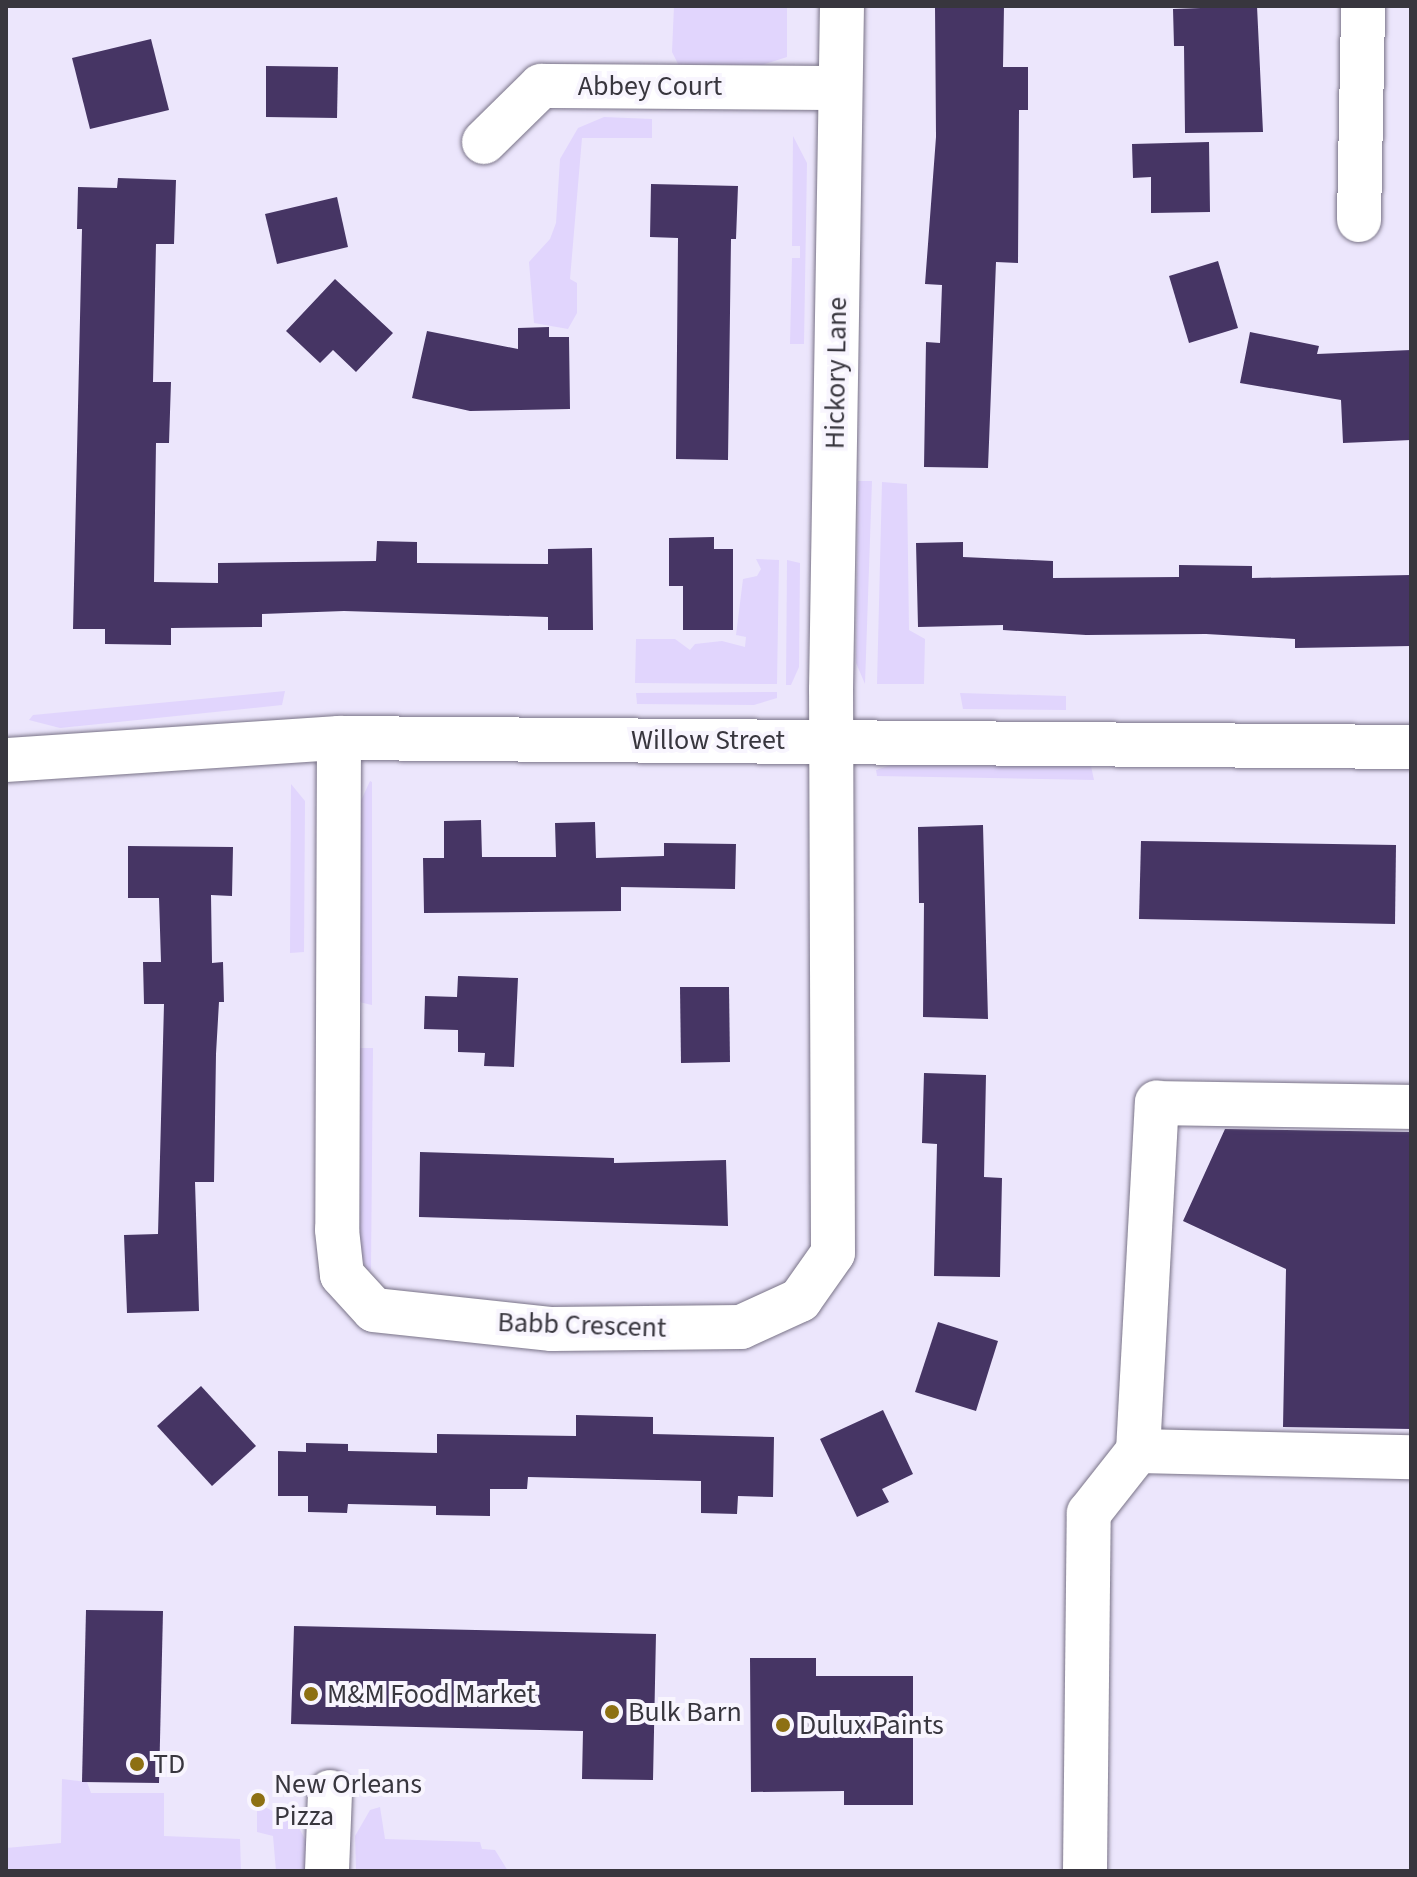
<!DOCTYPE html>
<style>
body{margin:0}
#map{position:relative;width:1417px;height:1877px;overflow:hidden;background:#ece6fc;font-family:"Source Sans 3",sans-serif}
div>[style]{position:absolute}
[style*='--x']{left:calc(var(--x)*1px);top:calc(var(--y)*1px);width:calc(var(--w)*1px);rotate:calc(var(--a)*1deg)}
.green>*{inset:0;background:#e1d5fd}
.building>*{inset:0;background:#463564}
.roads{filter:drop-shadow(0 0 2px #797387) drop-shadow(0 0 2px #797387)}
.minor>*{height:44px;margin:-22px;padding:0 22px;transform-origin:22px;border-radius:22px;background:#fff}
.dots>*{width:22px;height:22px;translate:-50% -50%;box-sizing:border-box;border:4px solid #f8f5fe;border-radius:50%}
span{translate:-50% -50%;white-space:nowrap;text-align:center;line-height:1.15;-webkit-text-stroke:8px #f8f5fe;paint-order:stroke}
.street-label{font-size:28px;color:#38363e}
.poi-label{font-size:28px;color:#38363e}
.left{translate:0 -50%;text-align:left}
.frame{position:absolute;inset:0;border:8px solid #38363e;pointer-events:none}
</style>
<div id="map">
<div class="green">
<div style="clip-path:polygon(674px 6px,787px 6px,787px 57px,762px 65px,678px 64px,672px 52px)"></div>
<div style="clip-path:polygon(604px 117px,652px 119px,652px 138px,582px 138px,570px 279px,577px 283px,577px 313px,568px 329px,534px 323px,529px 262px,550px 239px,556px 223px,560px 159px,578px 128px)"></div>
<div style="clip-path:polygon(793px 136px,807px 163px,804px 344px,790px 344px,792px 258px,800px 258px,800px 246px,792px 246px)"></div>
<div style="clip-path:polygon(858px 481px,872px 481px,865px 684px,856px 663px)"></div>
<div style="clip-path:polygon(882px 482px,907px 484px,909px 630px,925px 639px,924px 684px,877px 684px)"></div>
<div style="clip-path:polygon(756px 559px,779px 560px,777px 684px,635px 683px,636px 639px,675px 639px,690px 650px,695px 644px,722px 641px,745px 647px,746px 637px,736px 635px,743px 579px,757px 576px,761px 569px)"></div>
<div style="clip-path:polygon(787px 560px,800px 563px,799px 667px,791px 685px,786px 685px)"></div>
<div style="clip-path:polygon(285px 691px,282px 705px,60px 728px,29px 720px,33px 715px)"></div>
<div style="clip-path:polygon(777px 692px,777px 698px,754px 705px,637px 704px,636px 693px)"></div>
<div style="clip-path:polygon(960px 693px,1066px 696px,1066px 710px,963px 709px)"></div>
<div style="clip-path:polygon(891px 765px,1091px 766px,1094px 780px,877px 776px,876px 770px)"></div>
<div style="clip-path:polygon(370px 781px,372px 782px,372px 1005px,359px 1002px,359px 805px)"></div>
<div style="clip-path:polygon(291px 784px,305px 801px,304px 952px,290px 953px)"></div>
<div style="clip-path:polygon(359px 1048px,373px 1048px,371px 1270px,367px 1270px,358px 1250px)"></div>
<div style="clip-path:polygon(62px 1779px,87px 1782px,91px 1793px,164px 1793px,164px 1836px,240px 1839px,241px 1871px,6px 1871px,6px 1848px,61px 1843px)"></div>
<div style="clip-path:polygon(265px 1807px,297px 1824px,308px 1845px,305px 1871px,276px 1871px,273px 1836px,257px 1832px,257px 1810px)"></div>
<div style="clip-path:polygon(380px 1807px,385px 1839px,480px 1842px,482px 1849px,495px 1850px,508px 1871px,356px 1871px,355px 1836px,370px 1810px)"></div>
</div>
<div class="building">
<div style="clip-path:polygon(935px 6px,1004px 6px,1003px 67px,1028px 67px,1028px 110px,1019px 110px,1018px 263px,996px 262px,988px 468px,924px 467px,926px 342px,940px 343px,942px 285px,925px 284px,936px 137px)"></div>
<div style="clip-path:polygon(1257px 6px,1263px 132px,1185px 133px,1184px 46px,1174px 46px,1173px 9px)"></div>
<div style="clip-path:polygon(151px 39px,169px 110px,90px 129px,72px 58px)"></div>
<div style="clip-path:polygon(266px 66px,338px 67px,337px 118px,266px 117px)"></div>
<div style="clip-path:polygon(1209px 142px,1210px 212px,1151px 213px,1151px 177px,1133px 178px,1132px 144px)"></div>
<div style="clip-path:polygon(118px 178px,176px 180px,174px 244px,156px 244px,153px 382px,171px 382px,169px 443px,156px 443px,154px 582px,218px 583px,218px 563px,376px 561px,377px 541px,417px 542px,417px 563px,548px 564px,548px 549px,592px 548px,593px 630px,548px 630px,548px 617px,344px 611px,262px 614px,262px 627px,171px 628px,171px 645px,105px 644px,105px 629px,73px 629px,82px 229px,77px 229px,78px 187px,117px 188px)"></div>
<div style="clip-path:polygon(651px 184px,738px 186px,736px 239px,731px 239px,728px 460px,676px 459px,678px 238px,650px 237px)"></div>
<div style="clip-path:polygon(337px 197px,348px 247px,277px 264px,265px 214px)"></div>
<div style="clip-path:polygon(1218px 261px,1238px 328px,1189px 343px,1169px 276px)"></div>
<div style="clip-path:polygon(335px 279px,393px 333px,356px 372px,333px 350px,320px 363px,286px 331px)"></div>
<div style="clip-path:polygon(549px 327px,549px 337px,569px 337px,570px 409px,470px 411px,412px 398px,427px 331px,518px 349px,518px 328px)"></div>
<div style="clip-path:polygon(1250px 332px,1319px 346px,1317px 354px,1411px 350px,1411px 440px,1343px 443px,1341px 400px,1240px 383px)"></div>
<div style="clip-path:polygon(714px 537px,714px 549px,733px 549px,733px 630px,683px 630px,683px 586px,669px 586px,669px 538px)"></div>
<div style="clip-path:polygon(963px 542px,963px 557px,1053px 561px,1053px 578px,1179px 577px,1179px 565px,1252px 566px,1252px 578px,1411px 575px,1411px 646px,1295px 648px,1295px 639px,1206px 634px,1086px 635px,1003px 630px,1003px 625px,918px 627px,916px 543px)"></div>
<div style="clip-path:polygon(481px 820px,482px 857px,556px 857px,555px 823px,595px 822px,596px 858px,664px 856px,664px 843px,736px 844px,735px 889px,621px 887px,621px 911px,424px 913px,423px 858px,444px 858px,444px 821px)"></div>
<div style="clip-path:polygon(983px 825px,988px 1019px,923px 1017px,924px 903px,919px 903px,918px 827px)"></div>
<div style="clip-path:polygon(1141px 841px,1396px 845px,1395px 924px,1139px 919px)"></div>
<div style="clip-path:polygon(128px 846px,233px 847px,232px 896px,211px 895px,212px 963px,223px 962px,224px 1002px,219px 1002px,216px 1054px,214px 1182px,195px 1182px,199px 1311px,127px 1313px,124px 1235px,158px 1234px,164px 1004px,144px 1004px,143px 962px,161px 962px,159px 898px,128px 898px)"></div>
<div style="clip-path:polygon(458px 976px,518px 978px,514px 1067px,484px 1066px,485px 1053px,458px 1052px,458px 1030px,424px 1029px,425px 996px,457px 997px)"></div>
<div style="clip-path:polygon(680px 987px,729px 987px,730px 1062px,681px 1063px)"></div>
<div style="clip-path:polygon(924px 1073px,986px 1075px,984px 1177px,1002px 1178px,1000px 1277px,934px 1276px,937px 1144px,922px 1143px)"></div>
<div style="clip-path:polygon(1225px 1129px,1411px 1132px,1411px 1429px,1283px 1427px,1286px 1269px,1183px 1221px)"></div>
<div style="clip-path:polygon(420px 1152px,614px 1158px,614px 1163px,726px 1160px,728px 1226px,419px 1217px)"></div>
<div style="clip-path:polygon(938px 1322px,998px 1341px,976px 1411px,915px 1392px)"></div>
<div style="clip-path:polygon(201px 1386px,256px 1446px,212px 1486px,157px 1426px)"></div>
<div style="clip-path:polygon(883px 1410px,913px 1474px,882px 1489px,889px 1502px,857px 1517px,820px 1439px)"></div>
<div style="clip-path:polygon(576px 1415px,653px 1417px,653px 1434px,774px 1437px,773px 1497px,738px 1496px,737px 1514px,701px 1513px,701px 1481px,528px 1477px,527px 1489px,490px 1489px,490px 1516px,436px 1515px,436px 1506px,348px 1504px,347px 1513px,308px 1512px,308px 1496px,278px 1496px,278px 1451px,306px 1452px,306px 1443px,348px 1444px,348px 1451px,437px 1453px,437px 1434px,576px 1436px)"></div>
<div style="clip-path:polygon(86px 1610px,163px 1611px,159px 1783px,82px 1782px)"></div>
<div style="clip-path:polygon(294px 1626px,656px 1634px,653px 1780px,582px 1779px,583px 1731px,291px 1724px)"></div>
<div style="clip-path:polygon(750px 1658px,816px 1658px,816px 1676px,913px 1676px,913px 1805px,844px 1805px,844px 1791px,751px 1792px)"></div>
</div>
<div class="roads">
<div class="minor">
<div style="--x:484;--y:142;--w:80;--a:-44.5"></div>
<div style="--x:541;--y:86;--w:299;--a:0.4"></div>
<div style="--x:1359;--y:220;--w:214;--a:-88.9"></div>
<div style="--x:339;--y:738;--w:492;--a:90.2"></div>
<div style="--x:337;--y:1230;--w:45;--a:83.7"></div>
<div style="--x:342;--y:1275;--w:47;--a:47.6"></div>
<div style="--x:374;--y:1310;--w:179;--a:6.1"></div>
<div style="--x:552;--y:1329;--w:189;--a:-0.6"></div>
<div style="--x:741;--y:1327;--w:65;--a:-24.6"></div>
<div style="--x:800;--y:1300;--w:57;--a:-54.9"></div>
<div style="--x:833;--y:1253;--w:563;--a:-90.2"></div>
<div style="--x:831;--y:690;--w:684;--a:-89.08"></div>
<div style="--x:6;--y:760;--w:334;--a:-3.8"></div>
<div style="--x:339;--y:738;--w:1072;--a:0.48"></div>
<div style="--x:1138;--y:1451;--w:273;--a:1.3"></div>
<div style="--x:327;--y:1871;--w:79;--a:-87.8"></div>
<div style="--x:1085;--y:1871;--w:358;--a:-89.4"></div>
<div style="--x:1089;--y:1513;--w:79;--a:-51.7"></div>
<div style="--x:1138;--y:1451;--w:349;--a:-86.9"></div>
<div style="--x:1157;--y:1103;--w:254;--a:0.9"></div>
</div>
</div>
<div class="dots">
<div style="left:311px;top:1694px;background:#8d7013"></div>
<div style="left:612px;top:1712px;background:#8d7013"></div>
<div style="left:783px;top:1725px;background:#8d7013"></div>
<div style="left:137px;top:1764px;background:#8d7013"></div>
<div style="left:258px;top:1800px;background:#8d7013"></div>
</div>
<div class="street-label">
<span style="left:650px;top:86px">Abbey Court</span>
<span style="left:836px;top:373px;rotate:-89deg">Hickory Lane</span>
<span style="left:708px;top:740px">Willow Street</span>
<span style="left:582px;top:1325px;rotate:2deg">Babb Crescent</span>
</div>
<div class="poi-label">
<span class="left" style="left:327px;top:1694px">M&amp;M Food Market</span>
<span class="left" style="left:628px;top:1712px">Bulk Barn</span>
<span class="left" style="left:799px;top:1725px">Dulux Paints</span>
<span class="left" style="left:153px;top:1764px">TD</span>
<span class="left" style="left:274px;top:1800px">New Orleans<br>Pizza</span>
</div>
<div class="frame"></div>
</div>
